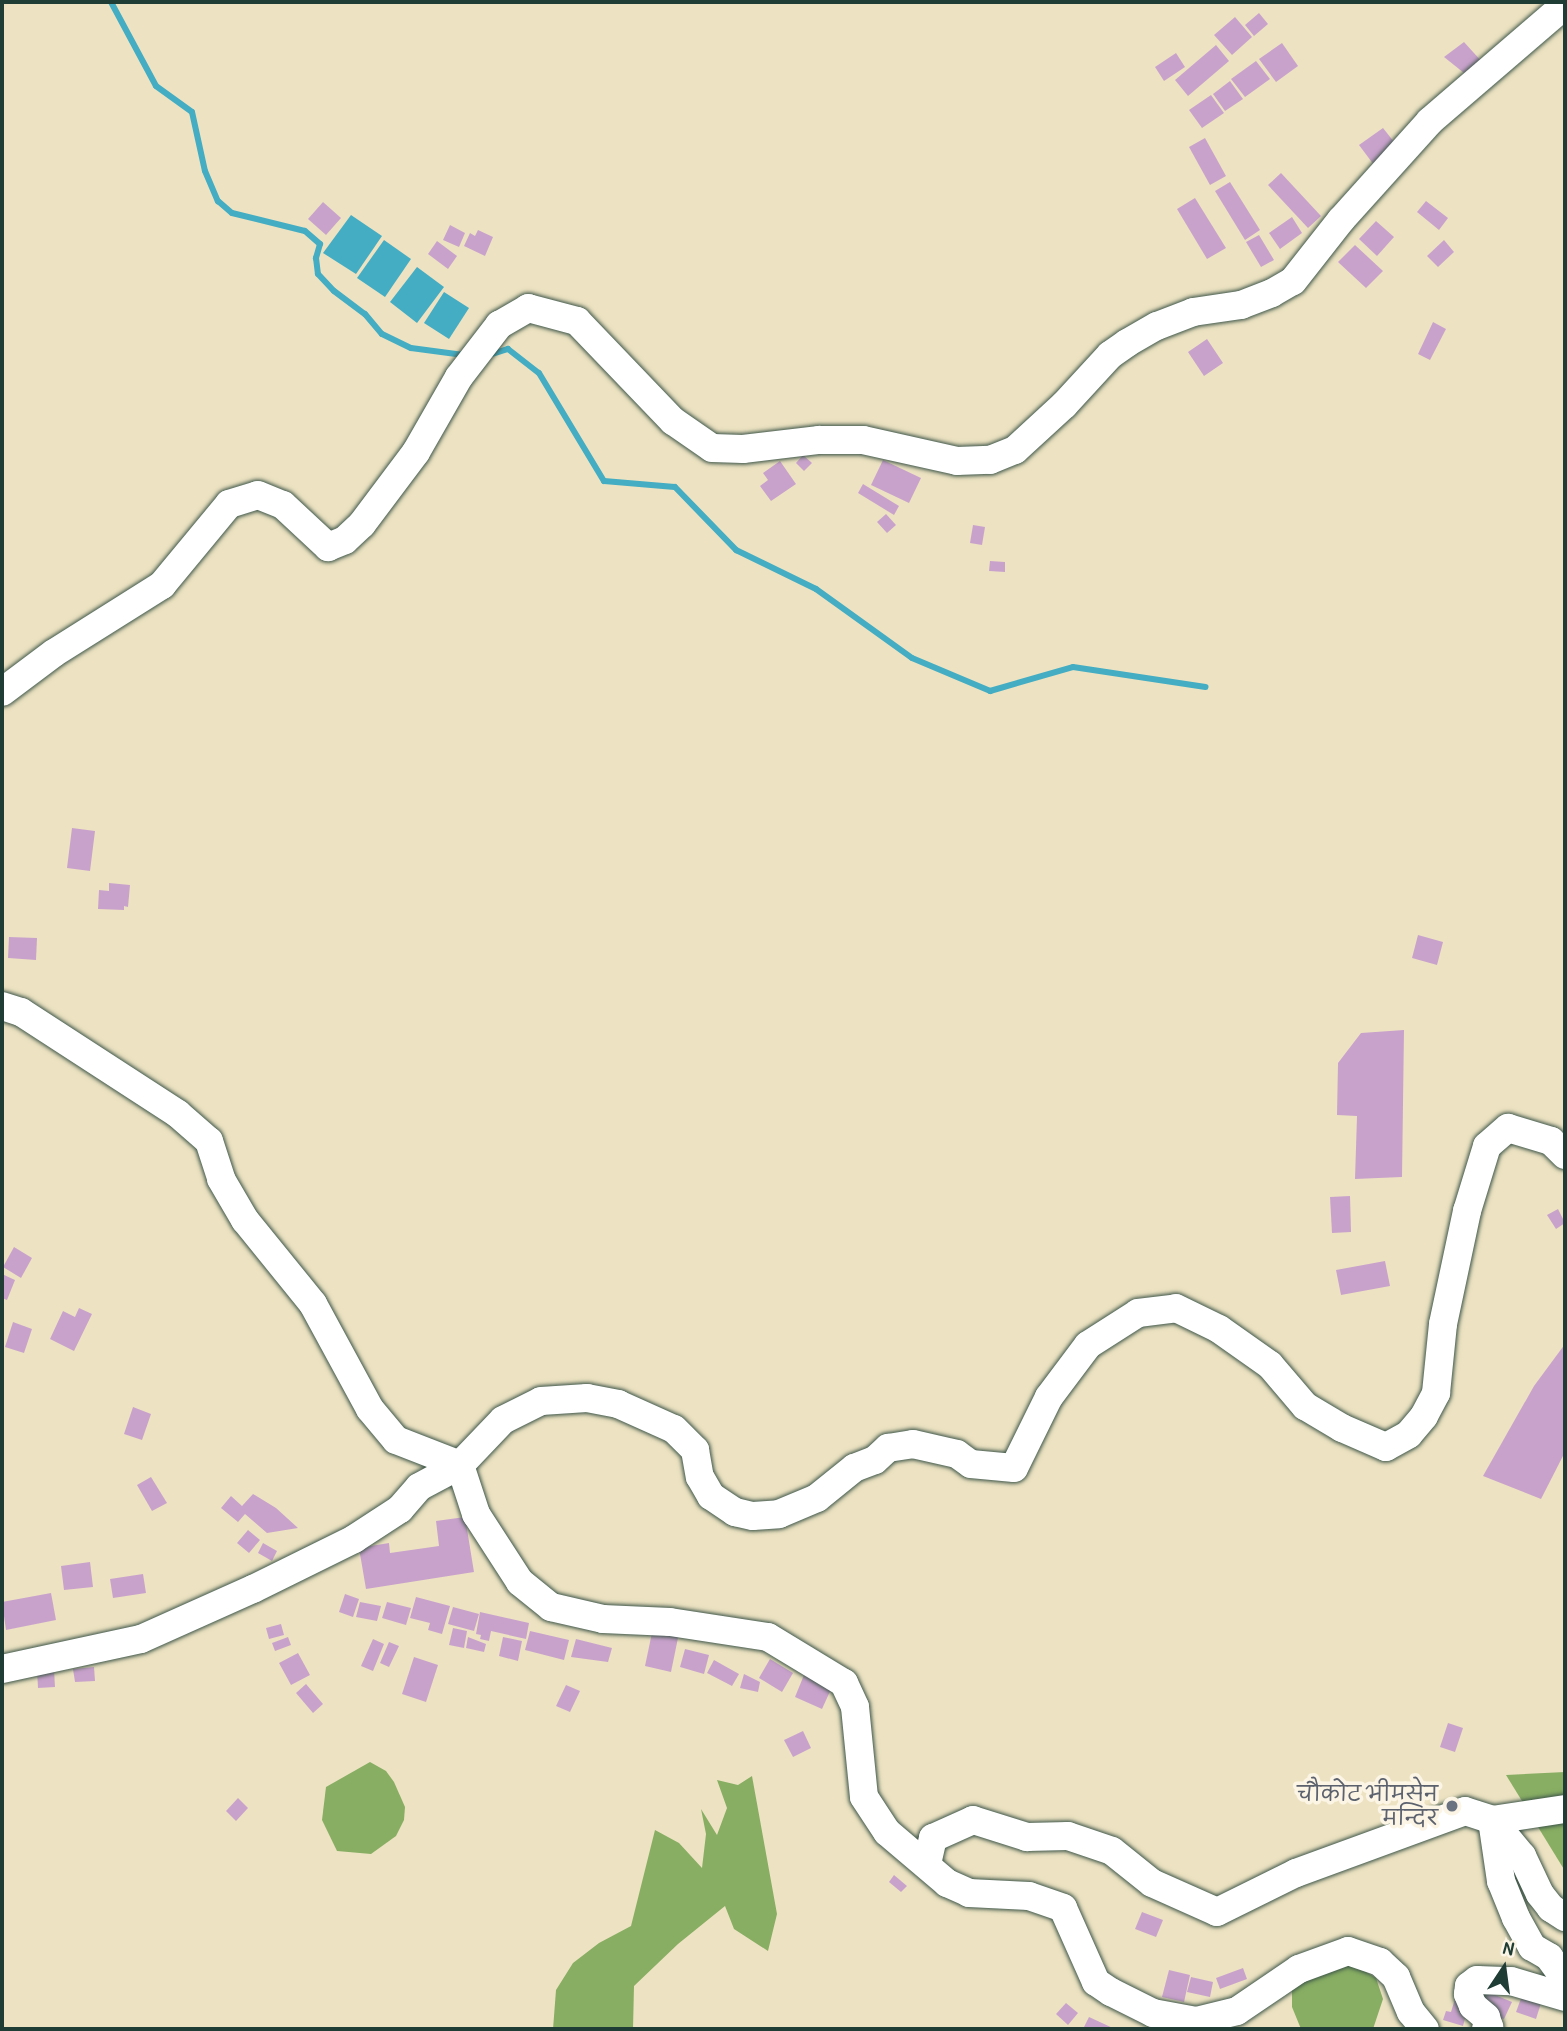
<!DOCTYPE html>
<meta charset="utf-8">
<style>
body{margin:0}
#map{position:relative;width:1567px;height:2031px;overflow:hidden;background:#ede3c2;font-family:"Patrick Hand","Playpen Sans Deva",sans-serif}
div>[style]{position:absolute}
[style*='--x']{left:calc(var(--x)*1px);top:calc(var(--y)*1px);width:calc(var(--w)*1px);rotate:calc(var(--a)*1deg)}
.forest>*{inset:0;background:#88ae63}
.water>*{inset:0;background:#44adc3}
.stream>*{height:6px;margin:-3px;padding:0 3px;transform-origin:3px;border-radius:3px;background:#44adc3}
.building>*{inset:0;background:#c9a2cc}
.roads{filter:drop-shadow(0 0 2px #3e5649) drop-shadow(0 0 2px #3e5649)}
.minor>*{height:28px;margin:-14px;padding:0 14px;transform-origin:14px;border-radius:14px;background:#fff}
.dots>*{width:19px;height:19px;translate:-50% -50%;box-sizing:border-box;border:4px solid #fcf5e5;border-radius:50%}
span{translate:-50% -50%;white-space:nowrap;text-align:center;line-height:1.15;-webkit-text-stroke:7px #fcf5e5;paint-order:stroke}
.worship-label{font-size:21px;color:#5b616d}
.right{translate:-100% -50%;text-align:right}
.frame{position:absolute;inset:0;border:4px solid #1f3d34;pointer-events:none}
.north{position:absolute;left:1469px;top:1933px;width:70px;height:70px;-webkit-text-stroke:5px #fcf5e5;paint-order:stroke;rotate:13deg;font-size:19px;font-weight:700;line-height:28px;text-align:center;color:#1f3d34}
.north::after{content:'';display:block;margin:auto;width:24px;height:32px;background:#1f3d34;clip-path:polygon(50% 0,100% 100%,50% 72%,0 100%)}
</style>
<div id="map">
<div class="forest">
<div style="clip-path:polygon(370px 1762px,386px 1771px,394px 1782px,405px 1807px,404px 1820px,396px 1836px,371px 1854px,337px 1851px,322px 1820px,326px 1787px)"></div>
<div style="clip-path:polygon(1565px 1772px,1565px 1871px,1506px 1775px)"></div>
<div style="clip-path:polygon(752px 1776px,777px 1914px,768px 1951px,734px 1929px,725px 1906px,678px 1944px,634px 1986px,633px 2029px,553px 2029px,556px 1990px,573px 1963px,599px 1943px,631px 1926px,655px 1830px,679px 1843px,702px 1868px,706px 1834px,701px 1809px,717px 1835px,727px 1808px,717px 1780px,738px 1785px)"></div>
<div style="clip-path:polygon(1343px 1958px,1376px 1978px,1383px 1999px,1373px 2029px,1301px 2029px,1292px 2007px,1292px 1989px)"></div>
</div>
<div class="water">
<div style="clip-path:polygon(351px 215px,382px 236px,356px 274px,323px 253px)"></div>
<div style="clip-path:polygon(384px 240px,411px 259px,385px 297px,357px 278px)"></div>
<div style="clip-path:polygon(417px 267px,444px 287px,417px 323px,390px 302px)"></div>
<div style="clip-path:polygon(444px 292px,469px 308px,449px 339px,424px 323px)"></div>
</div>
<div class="stream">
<div style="--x:111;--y:2;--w:95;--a:61.8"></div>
<div style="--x:156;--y:86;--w:44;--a:35.8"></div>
<div style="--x:192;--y:112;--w:60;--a:77.6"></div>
<div style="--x:205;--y:171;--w:33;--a:67"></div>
<div style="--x:218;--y:201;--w:18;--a:41"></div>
<div style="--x:232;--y:213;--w:75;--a:13.9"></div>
<div style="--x:305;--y:231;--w:20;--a:41"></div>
<div style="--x:320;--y:244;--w:15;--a:106"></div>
<div style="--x:316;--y:258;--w:16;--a:83"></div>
<div style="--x:318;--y:274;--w:23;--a:47"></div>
<div style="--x:334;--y:291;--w:39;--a:37"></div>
<div style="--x:365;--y:314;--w:26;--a:50"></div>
<div style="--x:382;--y:334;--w:32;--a:26"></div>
<div style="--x:411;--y:348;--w:53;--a:7.5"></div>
<div style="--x:489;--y:355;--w:20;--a:-18"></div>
<div style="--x:508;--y:349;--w:39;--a:38"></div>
<div style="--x:539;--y:373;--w:126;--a:59"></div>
<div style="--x:604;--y:481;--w:71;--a:4.8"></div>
<div style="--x:675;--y:487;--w:88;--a:45.9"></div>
<div style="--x:736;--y:550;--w:89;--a:26"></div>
<div style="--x:816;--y:589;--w:118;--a:35.7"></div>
<div style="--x:912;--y:658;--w:85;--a:22.9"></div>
<div style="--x:990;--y:691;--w:86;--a:-16.1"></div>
<div style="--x:1073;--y:667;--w:134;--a:8.6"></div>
</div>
<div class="building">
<div style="clip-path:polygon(1259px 13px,1268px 24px,1254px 36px,1245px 25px)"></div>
<div style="clip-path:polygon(1235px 17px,1252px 37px,1232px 55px,1214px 35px)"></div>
<div style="clip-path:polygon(1464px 42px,1483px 63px,1469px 77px,1444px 57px)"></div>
<div style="clip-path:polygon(1282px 43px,1298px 66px,1276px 82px,1259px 59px)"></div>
<div style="clip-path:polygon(1216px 45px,1229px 61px,1188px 96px,1175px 80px)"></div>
<div style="clip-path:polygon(1176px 53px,1185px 67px,1164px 81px,1155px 67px)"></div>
<div style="clip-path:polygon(1256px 61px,1270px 79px,1245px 97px,1231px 79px)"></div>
<div style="clip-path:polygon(1230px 81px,1243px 99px,1225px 111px,1213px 94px)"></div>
<div style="clip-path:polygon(1211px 95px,1224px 113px,1202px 128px,1189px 110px)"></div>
<div style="clip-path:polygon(1383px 128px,1398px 147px,1374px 165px,1359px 145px)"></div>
<div style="clip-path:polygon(1205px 138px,1226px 176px,1210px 185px,1189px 147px)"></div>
<div style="clip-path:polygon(1281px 173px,1321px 216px,1308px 228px,1268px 185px)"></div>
<div style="clip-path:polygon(1230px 182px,1260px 230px,1245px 240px,1215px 191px)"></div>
<div style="clip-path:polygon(1195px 198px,1226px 248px,1207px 259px,1177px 209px)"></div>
<div style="clip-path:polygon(1426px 201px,1448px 218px,1439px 230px,1417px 212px)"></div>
<div style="clip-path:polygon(323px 202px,341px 218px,326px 235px,308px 219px)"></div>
<div style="clip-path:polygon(1292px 217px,1302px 233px,1280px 249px,1269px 233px)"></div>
<div style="clip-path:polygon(1376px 221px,1394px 237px,1377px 256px,1359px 239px)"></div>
<div style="clip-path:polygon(450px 225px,465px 233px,459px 247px,443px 240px)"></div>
<div style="clip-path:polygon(478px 230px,493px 237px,485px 256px,464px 246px,470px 233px,475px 236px)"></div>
<div style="clip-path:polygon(1259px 235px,1274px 260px,1261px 267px,1246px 242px)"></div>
<div style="clip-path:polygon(1444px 240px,1454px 252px,1438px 267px,1427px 256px)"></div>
<div style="clip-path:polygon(437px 241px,457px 256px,448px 269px,428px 254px)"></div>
<div style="clip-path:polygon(1355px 245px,1383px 271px,1366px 288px,1338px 262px)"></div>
<div style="clip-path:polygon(1433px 322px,1446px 329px,1430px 360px,1418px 354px)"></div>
<div style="clip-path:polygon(1207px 339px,1223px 363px,1204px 376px,1188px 352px)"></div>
<div style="clip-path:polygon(803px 455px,812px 463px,804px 471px,796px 463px)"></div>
<div style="clip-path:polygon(883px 460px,921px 478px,909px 503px,871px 485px)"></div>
<div style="clip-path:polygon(780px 461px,796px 484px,771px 501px,760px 486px,768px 480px,763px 473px)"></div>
<div style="clip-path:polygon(863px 484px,899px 506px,894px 515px,858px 493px)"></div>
<div style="clip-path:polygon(886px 514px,896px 525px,887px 533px,877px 522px)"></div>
<div style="clip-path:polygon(973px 525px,985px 527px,982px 545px,970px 543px)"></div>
<div style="clip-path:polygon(990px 561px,1005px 562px,1005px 572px,989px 571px)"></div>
<div style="clip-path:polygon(72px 828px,95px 831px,90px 871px,67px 868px)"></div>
<div style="clip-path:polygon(109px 883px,130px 885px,128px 907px,124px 906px,124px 910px,98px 909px,99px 890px,109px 891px)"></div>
<div style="clip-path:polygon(1418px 935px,1443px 942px,1437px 965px,1412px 958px)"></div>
<div style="clip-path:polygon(9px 937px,37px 938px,36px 960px,8px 958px)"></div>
<div style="clip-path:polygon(1404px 1030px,1402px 1177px,1355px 1179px,1357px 1116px,1337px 1115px,1338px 1063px,1361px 1033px)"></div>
<div style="clip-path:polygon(1350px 1196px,1351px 1232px,1332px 1233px,1330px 1197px)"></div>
<div style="clip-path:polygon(1558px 1209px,1565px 1223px,1556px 1229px,1547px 1215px)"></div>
<div style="clip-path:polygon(14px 1247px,32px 1258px,21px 1278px,3px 1267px)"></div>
<div style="clip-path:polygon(1385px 1261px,1390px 1286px,1341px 1295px,1336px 1270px)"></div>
<div style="clip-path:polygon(2px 1274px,15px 1280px,7px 1300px,2px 1298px)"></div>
<div style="clip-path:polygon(79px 1308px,92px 1314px,74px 1351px,50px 1339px,63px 1311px,75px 1317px)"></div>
<div style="clip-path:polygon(13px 1322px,32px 1329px,24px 1353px,5px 1347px)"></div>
<div style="clip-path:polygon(1565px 1344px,1565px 1452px,1541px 1499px,1483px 1476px,1534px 1386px)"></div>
<div style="clip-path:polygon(133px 1407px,151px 1414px,142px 1440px,124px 1434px)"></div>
<div style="clip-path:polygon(151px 1477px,167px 1503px,152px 1511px,137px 1485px)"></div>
<div style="clip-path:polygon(253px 1494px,276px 1508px,298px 1528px,267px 1533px,245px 1514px,238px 1522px,221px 1508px,231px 1496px,242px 1506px)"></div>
<div style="clip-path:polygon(465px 1517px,474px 1572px,366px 1589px,359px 1548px,389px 1543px,390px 1553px,439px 1546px,436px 1521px)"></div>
<div style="clip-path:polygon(248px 1530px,260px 1540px,249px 1553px,237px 1543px)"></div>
<div style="clip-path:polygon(263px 1543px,277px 1551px,272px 1561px,258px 1553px)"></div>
<div style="clip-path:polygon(90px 1562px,93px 1587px,64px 1590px,61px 1566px)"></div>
<div style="clip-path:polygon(143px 1574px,146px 1593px,113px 1598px,110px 1579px)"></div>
<div style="clip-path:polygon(51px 1593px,56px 1620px,6px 1630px,2px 1602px)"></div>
<div style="clip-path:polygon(345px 1594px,359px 1599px,353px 1617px,339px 1612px)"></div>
<div style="clip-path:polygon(416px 1597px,450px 1606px,442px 1634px,428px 1630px,430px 1623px,410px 1618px)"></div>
<div style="clip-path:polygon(360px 1602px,381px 1606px,377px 1621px,356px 1617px)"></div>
<div style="clip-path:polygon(387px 1602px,411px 1608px,406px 1625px,382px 1618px)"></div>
<div style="clip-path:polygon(453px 1607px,479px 1614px,474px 1631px,448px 1624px)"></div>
<div style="clip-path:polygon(480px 1612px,529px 1623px,526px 1639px,491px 1631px,489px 1641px,480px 1639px,481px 1635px,476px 1634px)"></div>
<div style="clip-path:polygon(281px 1624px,284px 1635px,269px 1639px,266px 1628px)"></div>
<div style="clip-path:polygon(453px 1628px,467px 1631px,464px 1648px,449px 1645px)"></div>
<div style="clip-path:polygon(653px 1628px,679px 1633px,671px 1672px,645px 1666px)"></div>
<div style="clip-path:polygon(530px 1631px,569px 1640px,564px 1660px,525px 1650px)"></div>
<div style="clip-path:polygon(288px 1637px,291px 1645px,275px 1651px,272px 1643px)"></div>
<div style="clip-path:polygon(468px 1637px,486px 1644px,484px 1652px,466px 1648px)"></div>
<div style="clip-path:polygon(503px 1637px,522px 1641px,518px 1661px,499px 1656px)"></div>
<div style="clip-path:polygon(373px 1639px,384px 1644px,373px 1671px,361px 1666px)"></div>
<div style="clip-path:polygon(576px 1639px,612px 1648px,608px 1662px,571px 1657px)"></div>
<div style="clip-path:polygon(389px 1642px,399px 1646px,389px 1667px,380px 1663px)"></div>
<div style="clip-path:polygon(685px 1649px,709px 1655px,704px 1674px,680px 1667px)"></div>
<div style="clip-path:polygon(298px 1653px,310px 1675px,291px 1685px,279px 1663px)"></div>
<div style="clip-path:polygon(414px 1657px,438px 1665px,426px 1702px,402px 1694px)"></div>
<div style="clip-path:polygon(770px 1659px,793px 1673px,782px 1692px,759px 1678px)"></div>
<div style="clip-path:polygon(714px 1660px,739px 1674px,732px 1686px,707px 1673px)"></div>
<div style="clip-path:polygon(94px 1667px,95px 1681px,75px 1682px,73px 1669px)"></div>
<div style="clip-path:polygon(37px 1670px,54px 1670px,55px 1687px,38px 1688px)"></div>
<div style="clip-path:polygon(744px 1674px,760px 1682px,758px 1692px,740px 1688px)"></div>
<div style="clip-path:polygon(804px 1675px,832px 1687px,822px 1709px,795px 1697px)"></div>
<div style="clip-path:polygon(306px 1684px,323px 1704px,313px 1713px,296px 1693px)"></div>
<div style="clip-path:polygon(566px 1685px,580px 1691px,570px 1712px,556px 1706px)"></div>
<div style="clip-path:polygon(1448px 1723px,1463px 1728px,1455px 1752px,1440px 1747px)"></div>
<div style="clip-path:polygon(803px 1731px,811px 1748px,793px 1757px,784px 1740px)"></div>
<div style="clip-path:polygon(238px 1798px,248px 1808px,236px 1821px,226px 1811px)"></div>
<div style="clip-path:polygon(894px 1875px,907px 1886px,901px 1892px,889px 1882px)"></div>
<div style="clip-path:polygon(1142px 1912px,1163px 1920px,1156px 1937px,1135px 1929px)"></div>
<div style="clip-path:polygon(1243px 1968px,1247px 1979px,1220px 1989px,1216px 1978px)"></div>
<div style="clip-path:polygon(1169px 1970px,1190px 1975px,1184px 2002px,1162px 1997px)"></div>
<div style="clip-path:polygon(1191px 1977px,1213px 1982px,1210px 1997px,1187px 1992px)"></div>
<div style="clip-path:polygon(1483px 1990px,1512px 2002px,1504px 2019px,1476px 2007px)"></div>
<div style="clip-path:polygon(1523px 1993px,1542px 2000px,1536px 2019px,1516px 2012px)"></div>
<div style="clip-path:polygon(1455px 1999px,1469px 2003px,1463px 2026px,1443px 2020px,1446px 2011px,1451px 2012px)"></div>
<div style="clip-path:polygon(1066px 2003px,1078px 2013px,1068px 2025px,1056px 2014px)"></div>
<div style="clip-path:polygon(1089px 2017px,1115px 2029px,1083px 2029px)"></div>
</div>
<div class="roads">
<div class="minor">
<div style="--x:2;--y:692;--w:65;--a:-36.9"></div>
<div style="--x:54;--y:653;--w:128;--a:-32.2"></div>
<div style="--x:162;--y:585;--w:105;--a:-50.4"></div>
<div style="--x:229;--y:504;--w:30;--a:-17"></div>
<div style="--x:258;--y:495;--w:27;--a:22"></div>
<div style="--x:283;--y:505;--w:62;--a:43"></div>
<div style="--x:328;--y:547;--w:18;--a:-22"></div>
<div style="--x:345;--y:540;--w:23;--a:-43"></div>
<div style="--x:362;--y:524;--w:90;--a:-53.1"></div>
<div style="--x:416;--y:452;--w:86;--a:-60.2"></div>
<div style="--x:459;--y:377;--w:66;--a:-52.4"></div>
<div style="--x:499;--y:325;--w:34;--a:-30"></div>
<div style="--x:528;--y:308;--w:51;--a:14.9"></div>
<div style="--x:577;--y:321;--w:139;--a:46.2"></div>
<div style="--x:673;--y:421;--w:47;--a:34.7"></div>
<div style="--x:712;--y:448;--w:31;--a:2"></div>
<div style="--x:743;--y:449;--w:77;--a:-6.8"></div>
<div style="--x:819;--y:440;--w:44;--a:0"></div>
<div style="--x:863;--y:440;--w:96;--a:12.6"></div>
<div style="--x:957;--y:461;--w:33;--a:-2"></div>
<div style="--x:990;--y:460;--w:27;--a:-22"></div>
<div style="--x:1015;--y:450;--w:67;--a:-42.6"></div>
<div style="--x:1064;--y:405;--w:68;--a:-47.4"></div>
<div style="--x:1110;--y:355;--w:21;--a:-35"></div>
<div style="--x:1127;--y:343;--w:34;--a:-30"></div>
<div style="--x:1157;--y:326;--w:39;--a:-21"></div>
<div style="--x:1193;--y:312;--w:49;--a:-8.3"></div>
<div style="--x:1241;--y:305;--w:33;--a:-21"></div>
<div style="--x:1272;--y:293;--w:24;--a:-30"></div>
<div style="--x:1293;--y:281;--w:78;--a:-51.8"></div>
<div style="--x:1341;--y:220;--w:133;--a:-48"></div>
<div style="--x:1430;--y:121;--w:178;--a:-40.7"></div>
<div style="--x:2;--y:1006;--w:20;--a:18"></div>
<div style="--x:21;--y:1012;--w:187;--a:33"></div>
<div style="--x:178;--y:1114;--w:41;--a:41.1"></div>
<div style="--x:209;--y:1141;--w:40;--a:72"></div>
<div style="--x:221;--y:1179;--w:48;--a:59.7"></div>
<div style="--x:245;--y:1220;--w:108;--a:51"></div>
<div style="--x:313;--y:1304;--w:119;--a:61.5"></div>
<div style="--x:370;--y:1409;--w:40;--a:50"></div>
<div style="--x:396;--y:1440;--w:69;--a:21.3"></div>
<div style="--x:460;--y:1465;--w:52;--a:71.9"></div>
<div style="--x:476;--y:1514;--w:81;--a:57.1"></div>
<div style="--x:520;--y:1582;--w:40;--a:39"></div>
<div style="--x:551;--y:1607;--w:53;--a:13"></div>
<div style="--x:603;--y:1619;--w:67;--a:2.6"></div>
<div style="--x:670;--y:1622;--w:99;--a:8.7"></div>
<div style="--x:768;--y:1637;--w:89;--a:31.2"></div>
<div style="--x:844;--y:1683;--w:26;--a:65"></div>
<div style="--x:855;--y:1707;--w:90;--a:84.3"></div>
<div style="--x:864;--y:1797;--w:42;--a:56.7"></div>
<div style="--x:887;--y:1832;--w:79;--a:40.4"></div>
<div style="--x:947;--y:1883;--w:24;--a:24"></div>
<div style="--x:969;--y:1893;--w:60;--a:2.9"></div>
<div style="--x:1029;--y:1896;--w:36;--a:19"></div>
<div style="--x:1063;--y:1908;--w:81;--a:66"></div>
<div style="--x:1096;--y:1982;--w:18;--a:34"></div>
<div style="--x:1111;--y:1992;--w:47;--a:26.6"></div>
<div style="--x:1153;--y:2013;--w:44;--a:10.5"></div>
<div style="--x:1196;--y:2021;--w:42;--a:-13.7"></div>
<div style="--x:1237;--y:2011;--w:75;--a:-34.1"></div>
<div style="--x:1299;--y:1969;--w:52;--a:-20.2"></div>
<div style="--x:1348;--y:1951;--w:34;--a:19"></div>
<div style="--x:1380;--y:1962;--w:22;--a:43"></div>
<div style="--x:1396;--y:1977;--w:38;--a:67"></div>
<div style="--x:1411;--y:2012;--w:22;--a:51"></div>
<div style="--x:2;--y:1669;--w:142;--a:-12.2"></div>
<div style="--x:141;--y:1639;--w:123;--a:-24.1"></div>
<div style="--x:253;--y:1589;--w:113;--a:-26.3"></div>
<div style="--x:354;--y:1539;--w:55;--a:-33.1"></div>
<div style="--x:400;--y:1509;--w:29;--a:-49"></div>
<div style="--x:419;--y:1487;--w:47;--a:-28.2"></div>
<div style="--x:460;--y:1465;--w:62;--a:-46.3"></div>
<div style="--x:503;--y:1420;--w:42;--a:-26.6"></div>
<div style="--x:541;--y:1401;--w:46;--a:-3.7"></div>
<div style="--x:587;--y:1398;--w:32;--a:11"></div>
<div style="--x:618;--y:1404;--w:61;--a:24.1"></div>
<div style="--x:674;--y:1429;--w:30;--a:45"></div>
<div style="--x:695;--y:1450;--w:27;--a:80"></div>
<div style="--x:700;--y:1477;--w:22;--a:60"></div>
<div style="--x:711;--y:1496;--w:29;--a:34"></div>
<div style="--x:735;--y:1512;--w:18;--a:13"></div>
<div style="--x:753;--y:1516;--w:26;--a:-4"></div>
<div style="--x:779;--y:1514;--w:41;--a:-22.8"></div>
<div style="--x:817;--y:1498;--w:48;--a:-39"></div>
<div style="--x:854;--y:1468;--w:22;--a:-21"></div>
<div style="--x:875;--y:1460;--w:18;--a:-43"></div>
<div style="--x:888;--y:1448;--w:25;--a:-9"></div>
<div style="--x:913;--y:1444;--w:45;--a:12.8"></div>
<div style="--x:957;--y:1454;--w:17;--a:36"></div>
<div style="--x:971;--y:1464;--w:43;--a:5.3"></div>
<div style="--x:1014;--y:1468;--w:79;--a:-63.8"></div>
<div style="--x:1049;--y:1397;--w:65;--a:-53.1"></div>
<div style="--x:1088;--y:1345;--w:59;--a:-32.6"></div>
<div style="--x:1138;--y:1313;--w:38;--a:-7"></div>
<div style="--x:1176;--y:1308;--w:48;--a:26"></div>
<div style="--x:1219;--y:1329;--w:62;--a:35.2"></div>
<div style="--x:1270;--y:1365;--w:54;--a:49.5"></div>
<div style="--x:1305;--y:1406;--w:43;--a:30.7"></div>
<div style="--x:1342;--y:1428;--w:48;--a:23.4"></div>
<div style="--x:1386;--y:1447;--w:26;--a:-29"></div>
<div style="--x:1409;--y:1434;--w:23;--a:-50"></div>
<div style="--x:1424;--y:1416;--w:26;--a:-62"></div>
<div style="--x:1436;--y:1393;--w:69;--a:-84.2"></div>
<div style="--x:1443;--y:1324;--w:116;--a:-78"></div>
<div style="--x:1467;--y:1211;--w:68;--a:-72.9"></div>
<div style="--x:1487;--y:1146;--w:28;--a:-41"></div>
<div style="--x:1508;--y:1128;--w:45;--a:16.8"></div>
<div style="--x:1551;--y:1141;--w:20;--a:45"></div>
<div style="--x:1565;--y:1809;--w:74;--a:171.4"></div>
<div style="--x:1492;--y:1820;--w:62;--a:81.6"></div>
<div style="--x:1501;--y:1881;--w:40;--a:68"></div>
<div style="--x:1516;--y:1918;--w:33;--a:61"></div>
<div style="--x:1532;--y:1947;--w:20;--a:30"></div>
<div style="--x:1549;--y:1957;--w:27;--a:54"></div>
<div style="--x:927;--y:1864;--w:27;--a:-77"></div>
<div style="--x:933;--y:1838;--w:44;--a:-24.2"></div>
<div style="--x:973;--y:1820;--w:57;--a:17.5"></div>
<div style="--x:1027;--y:1837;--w:41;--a:-1.4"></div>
<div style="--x:1068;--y:1836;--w:46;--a:18.8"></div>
<div style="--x:1112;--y:1851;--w:51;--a:38.7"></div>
<div style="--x:1152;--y:1883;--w:71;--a:24"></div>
<div style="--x:1217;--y:1912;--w:88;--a:-26.3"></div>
<div style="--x:1296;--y:1873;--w:180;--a:-20.1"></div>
<div style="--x:1465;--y:1811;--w:28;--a:18"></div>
<div style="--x:1492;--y:1820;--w:47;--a:50.2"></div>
<div style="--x:1522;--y:1856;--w:42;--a:64.7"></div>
<div style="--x:1540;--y:1894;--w:18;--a:52"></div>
<div style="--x:1551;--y:1908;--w:17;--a:33"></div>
<div style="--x:1486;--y:2029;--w:4;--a:-34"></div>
<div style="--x:1489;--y:2027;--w:10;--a:-107"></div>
<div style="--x:1486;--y:2017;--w:17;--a:-140"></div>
<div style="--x:1473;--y:2006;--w:13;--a:-113"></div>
<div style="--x:1468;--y:1994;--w:8;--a:-83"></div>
<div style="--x:1469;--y:1986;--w:10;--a:-37"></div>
<div style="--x:1477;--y:1980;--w:34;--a:2"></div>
<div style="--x:1511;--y:1981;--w:56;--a:16.5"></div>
</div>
</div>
<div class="dots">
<div style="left:1452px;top:1806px;background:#6b7280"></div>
</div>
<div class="worship-label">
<span class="right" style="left:1438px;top:1806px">चौकोट भीमसेन<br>मन्दिर</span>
</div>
<div class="frame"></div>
<div class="north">N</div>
</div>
